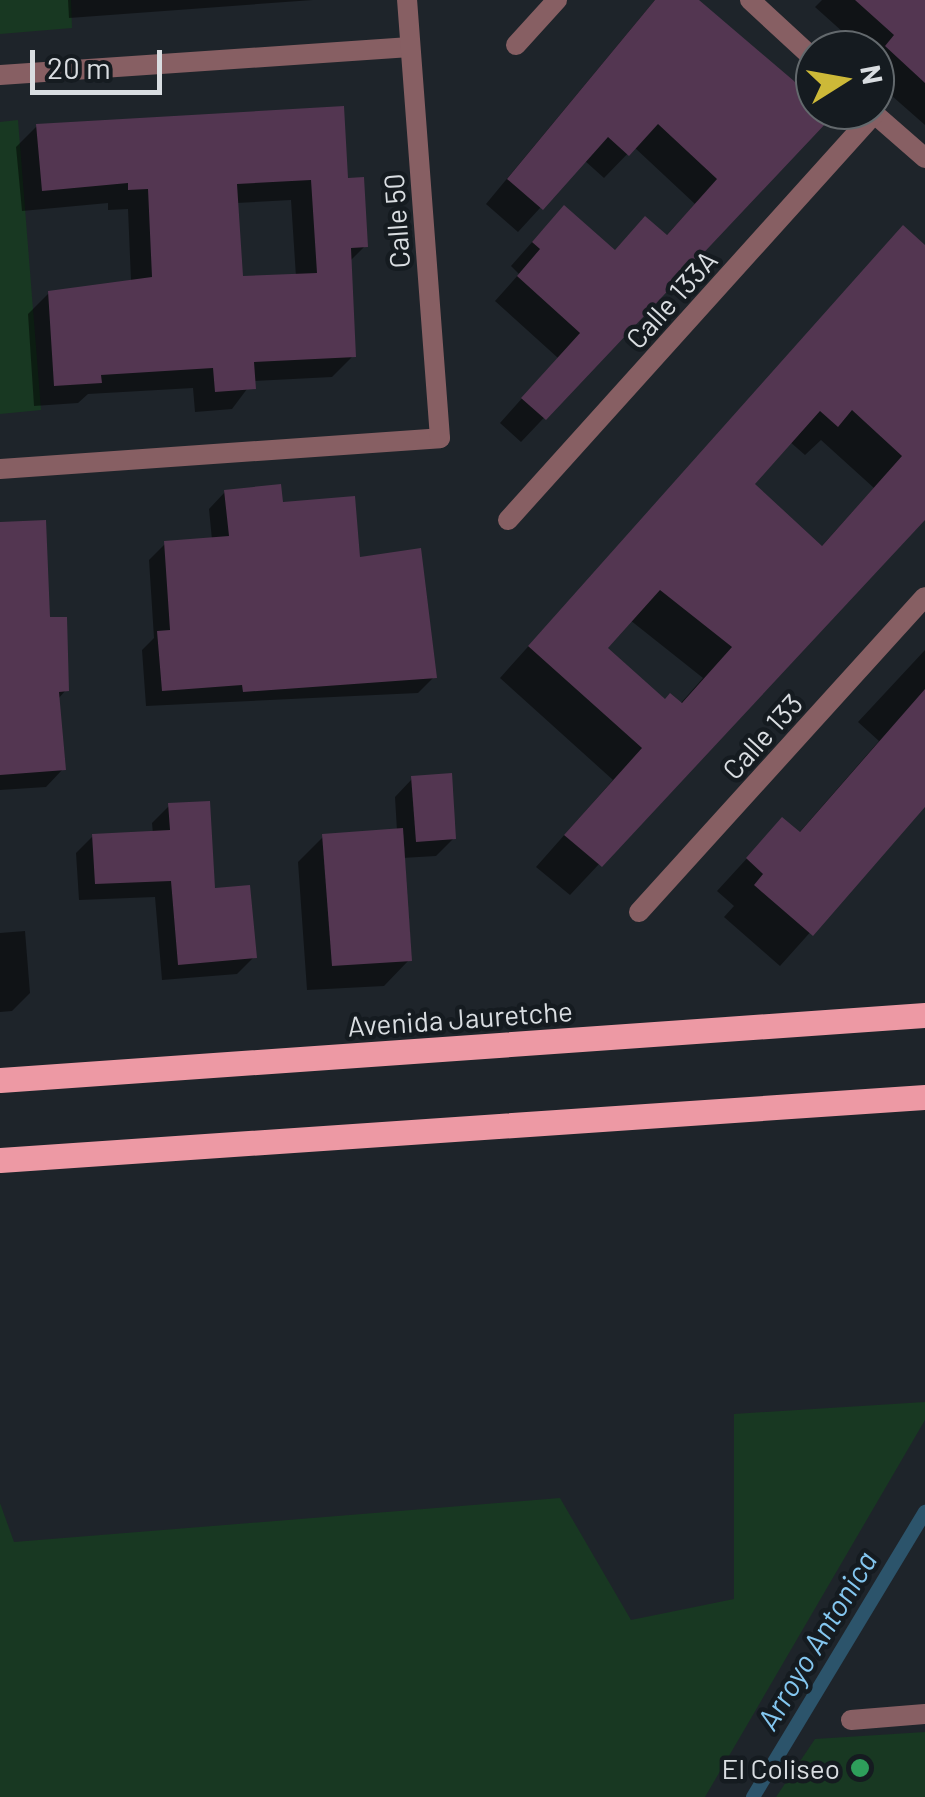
<!DOCTYPE html>
<style>
body{margin:0}
#map{position:relative;width:925px;height:1797px;overflow:hidden;background:#1e242a;font-family:Barlow,sans-serif}
div>[style]{position:absolute}
[style*='--x']{left:calc(var(--x)*1px);top:calc(var(--y)*1px);width:calc(var(--w)*1px);rotate:calc(var(--a)*1deg)}
.green>*{inset:0;background:#183822}
.shadow>*{inset:0;background:#0007}
.stream>*{height:14px;margin:-7px;padding:0 7px;transform-origin:7px;border-radius:7px;background:#2c546b}
.building>*{inset:0;background:#533651}
.minor>*{height:20px;margin:-10px;padding:0 10px;transform-origin:10px;border-radius:10px;background:#875f63}
.primary>*{height:25px;margin:-12.5px;padding:0 12.5px;transform-origin:12.5px;border-radius:12.5px;background:#ed99a4}
.dots>*{width:28px;height:28px;translate:-50% -50%;box-sizing:border-box;border:5px solid #151b20;border-radius:50%}
span{translate:-50% -50%;white-space:nowrap;text-align:center;line-height:1.15;-webkit-text-stroke:9px #151b20;paint-order:stroke}
.street-label{font-size:28px;color:#d9dde1}
.poi-label{font-size:28px;color:#d9dde1}
.right{translate:-100% -50%;text-align:right}
.water-label{font-size:30px;color:#84c7f0;font-style:italic}
.north{position:absolute;left:795px;top:30px;width:100px;height:100px;box-sizing:border-box;background:#151b20;border:2px solid #63696d;border-radius:50%;rotate:79deg;font-size:28px;font-weight:700;line-height:40px;text-align:center;color:#d9dde1}
.north::after{content:'';display:block;margin:auto;width:35px;height:45px;background:#cdb938;clip-path:polygon(50% 0,100% 100%,50% 72%,0 100%)}
.scale{position:absolute;left:30px;top:50px;width:132px;height:45px;box-sizing:border-box;border:5px solid #d9dde1;border-top:0;padding-left:12px;font-size:30px;line-height:35px;white-space:nowrap;color:#d9dde1;-webkit-text-stroke:8px #151b20;paint-order:stroke}
</style>
<div id="map">
<div class="green">
<div style="clip-path:polygon(0 0,71px 0,72px 28px,0 34px)"></div>
<div style="clip-path:polygon(18px 120px,41px 410px,0 414px,0 122px)"></div>
<div style="clip-path:polygon(925px 1402px,925px 1420px,705px 1797px,0 1797px,0 1503px,14px 1542px,560px 1498px,631px 1620px,734px 1599px,734px 1414px)"></div>
<div style="clip-path:polygon(925px 1732px,925px 1797px,776px 1797px,815px 1739px)"></div>
</div>
<div class="shadow">
<div style="clip-path:polygon(68px 0,313px 0,69px 18px)"></div>
<div style="clip-path:polygon(655px 0,693px 0,825px 121px,521px 442px,500px 423px,558px 358px,495px 301px,519px 274px,511px 266px,541px 232px,613px 252px,665px 237px,695px 204px,634px 147px,604px 178px,584px 160px,518px 232px,486px 204px)"></div>
<div style="clip-path:polygon(822px 0,925px 0,925px 125px,875px 81px,875px 50px,863px 50px,815px 7px)"></div>
<div style="clip-path:polygon(evenodd,37px 126px,346px 180px,365px 246px,349px 262px,353px 356px,332px 377px,253px 381px,232px 409px,195px 412px,193px 388px,88px 394px,78px 403px,34px 406px,28px 314px,49px 293px,131px 281px,128px 209px,108px 210px,108px 203px,22px 211px,16px 147px,37px 126px,291px 200px,296px 277px,241px 279px,236px 203px,291px 200px)"></div>
<div style="clip-path:polygon(evenodd,903px 229px,925px 248px,925px 516px,570px 895px,536px 867px,613px 780px,500px 678px,903px 229px,821px 440px,874px 488px,820px 548px,751px 485px,789px 441px,805px 455px,821px 440px,903px 229px,630px 620px,703px 678px,680px 704px,665px 702px,605px 648px,630px 620px)"></div>
<div style="clip-path:polygon(225px 492px,281px 505px,357px 560px,434px 677px,418px 693px,146px 706px,142px 650px,154px 638px,149px 560px,166px 543px,212px 540px,209px 509px)"></div>
<div style="clip-path:polygon(0 524px,47px 620px,66px 690px,57px 700px,63px 769px,46px 787px,0 790px)"></div>
<div style="clip-path:polygon(925px 650px,925px 804px,780px 966px,724px 917px,734px 906px,717px 891px,782px 820px,798px 834px,879px 741px,858px 722px)"></div>
<div style="clip-path:polygon(412px 779px,454px 838px,436px 856px,402px 858px,409px 960px,384px 986px,307px 990px,298px 862px,323px 837px,397px 831px,395px 797px)"></div>
<div style="clip-path:polygon(169px 806px,254px 957px,237px 974px,162px 980px,155px 897px,79px 900px,76px 853px,93px 836px,153px 834px,152px 823px)"></div>
<div style="clip-path:polygon(25px 931px,30px 993px,12px 1011px,0 1012px,0 933px)"></div>
</div>
<div class="stream">
<div style="--x:753;--y:1797;--w:333;--a:-58.9"></div>
</div>
<div class="building">
<div style="clip-path:polygon(655px 0,699px 0,794px 81px,828px 121px,546px 420px,521px 398px,580px 333px,517px 276px,540px 249px,532px 242px,564px 205px,615px 250px,645px 216px,667px 235px,717px 179px,658px 124px,629px 156px,608px 137px,543px 210px,507px 179px)"></div>
<div style="clip-path:polygon(855px 0,925px 0,925px 83px,885px 46px,894px 35px)"></div>
<div style="clip-path:polygon(evenodd,344px 106px,348px 178px,364px 177px,368px 247px,351px 248px,356px 357px,254px 362px,256px 389px,215px 392px,213px 368px,101px 375px,102px 383px,54px 386px,48px 291px,152px 277px,148px 189px,128px 190px,128px 183px,42px 191px,36px 124px,344px 106px,311px 180px,317px 273px,243px 276px,237px 184px,311px 180px)"></div>
<div style="clip-path:polygon(evenodd,903px 225px,925px 245px,925px 520px,602px 867px,564px 835px,642px 748px,528px 646px,903px 225px,852px 410px,902px 456px,822px 546px,755px 484px,820px 411px,838px 427px,852px 410px,903px 225px,660px 590px,732px 647px,682px 703px,670px 693px,665px 699px,608px 648px,660px 590px)"></div>
<div style="clip-path:polygon(281px 484px,283px 502px,355px 496px,360px 557px,421px 548px,437px 678px,243px 692px,242px 685px,162px 691px,157px 631px,170px 630px,164px 541px,229px 536px,224px 490px)"></div>
<div style="clip-path:polygon(46px 520px,50px 617px,67px 617px,69px 691px,59px 692px,66px 770px,0 775px,0 522px)"></div>
<div style="clip-path:polygon(925px 689px,925px 807px,813px 936px,754px 885px,763px 874px,746px 858px,782px 817px,800px 832px)"></div>
<div style="clip-path:polygon(452px 773px,456px 839px,416px 842px,411px 776px)"></div>
<div style="clip-path:polygon(210px 801px,215px 888px,250px 885px,257px 958px,178px 965px,171px 881px,95px 884px,92px 834px,170px 830px,168px 803px)"></div>
<div style="clip-path:polygon(403px 828px,412px 961px,332px 966px,322px 834px)"></div>
</div>
<div class="minor">
<div style="--x:750;--y:0;--w:88;--a:42.7"></div>
<div style="--x:516;--y:45;--w:61;--a:-47.7"></div>
<div style="--x:0;--y:75;--w:411;--a:-3.9"></div>
<div style="--x:870;--y:110;--w:73;--a:41.1"></div>
<div style="--x:0;--y:469;--w:441;--a:-4"></div>
<div style="--x:440;--y:438;--w:439;--a:-94.3"></div>
<div style="--x:508;--y:520;--w:547;--a:-47.97"></div>
<div style="--x:639;--y:912;--w:425;--a:-47.8"></div>
<div style="--x:851;--y:1720;--w:74;--a:-4.6"></div>
</div>
<div class="primary">
<div style="--x:0;--y:1080;--w:927;--a:-4.02"></div>
<div style="--x:0;--y:1160;--w:927;--a:-3.9"></div>
</div>
<div class="dots">
<div style="left:860px;top:1768px;background:#2e9e5b"></div>
</div>
<div class="street-label">
<span style="left:396px;top:221px;rotate:-94deg">Calle 50</span>
<span style="left:671px;top:299px;rotate:-48deg">Calle 133A</span>
<span style="left:762px;top:736px;rotate:-48deg">Calle 133</span>
<span style="left:460px;top:1018px;rotate:-4deg">Avenida Jauretche</span>
</div>
<div class="poi-label">
<span class="right" style="left:840px;top:1768px">El Coliseo</span>
</div>
<div class="water-label">
<span style="left:816px;top:1640px;rotate:-59deg">Arroyo Antonica</span>
</div>
<div class="north">N</div>
<div class="scale">20 m</div>
</div>
